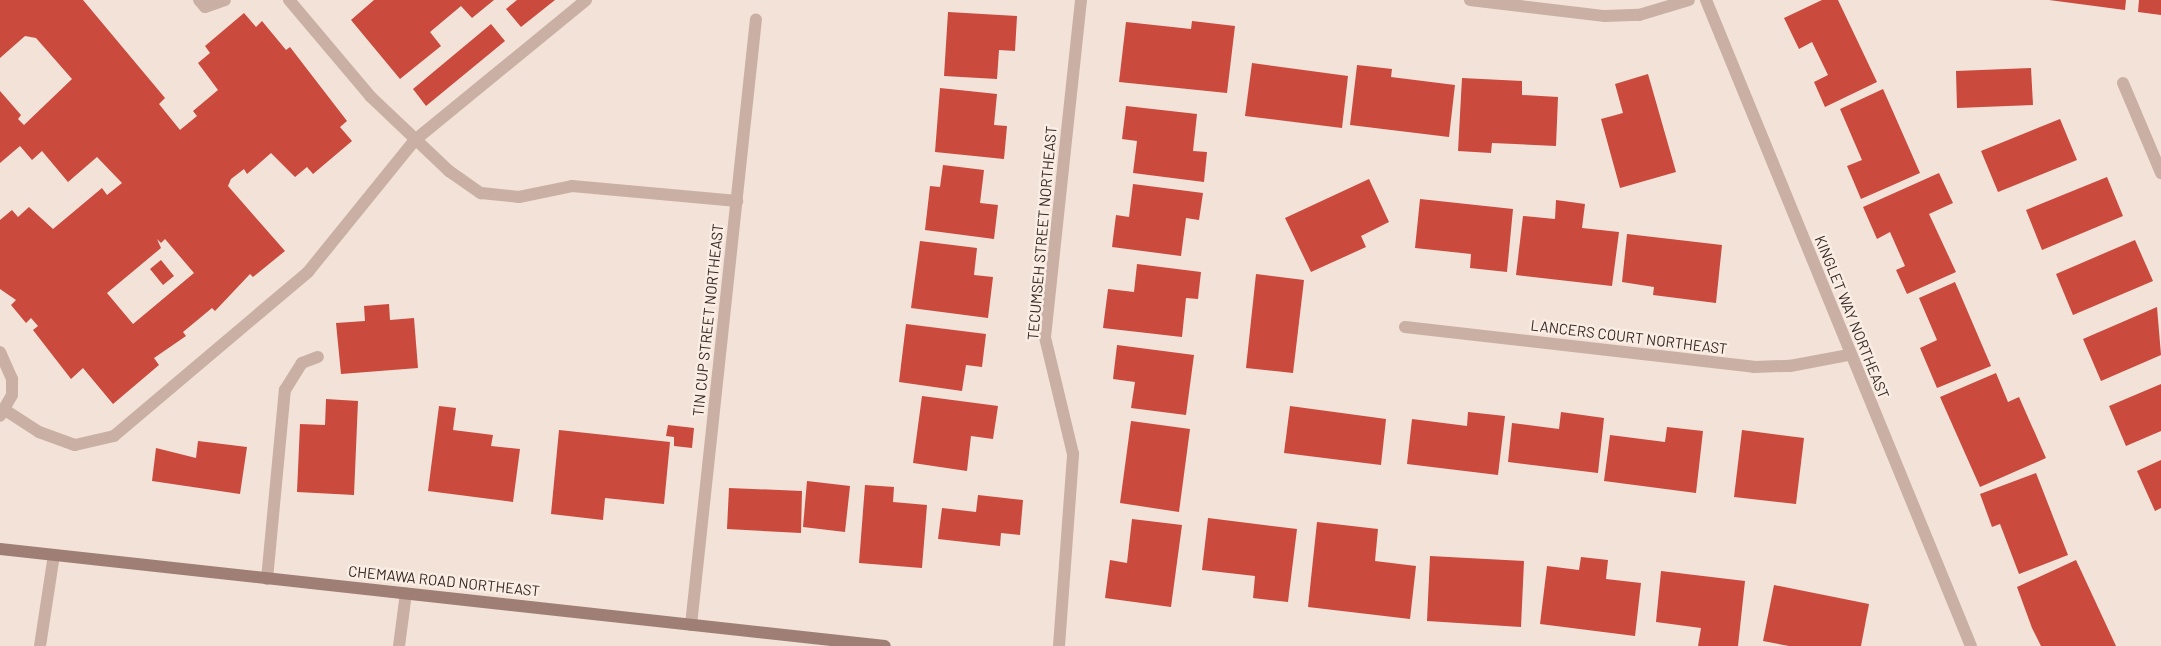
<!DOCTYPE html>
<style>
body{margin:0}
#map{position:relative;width:2161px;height:646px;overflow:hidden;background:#f2e2d8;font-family:Barlow,sans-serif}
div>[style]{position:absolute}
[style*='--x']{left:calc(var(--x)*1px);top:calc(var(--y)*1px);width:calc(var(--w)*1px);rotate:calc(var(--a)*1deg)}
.building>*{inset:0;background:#ca4a3e}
.service>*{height:12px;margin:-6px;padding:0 6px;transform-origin:6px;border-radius:6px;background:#caafa4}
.minor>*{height:12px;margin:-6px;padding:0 6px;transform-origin:6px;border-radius:6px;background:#caafa4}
.secondary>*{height:12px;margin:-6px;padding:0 6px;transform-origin:6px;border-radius:6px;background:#9e7e75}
span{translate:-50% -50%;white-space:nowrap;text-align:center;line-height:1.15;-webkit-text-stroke:5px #faede4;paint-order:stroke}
.street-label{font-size:15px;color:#352826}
</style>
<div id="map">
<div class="building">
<div style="clip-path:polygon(evenodd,0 0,83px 0,165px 98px,159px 104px,180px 130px,197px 116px,193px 111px,218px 90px,198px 63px,210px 53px,205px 46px,244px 13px,256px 27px,262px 21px,286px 50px,290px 47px,347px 121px,340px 127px,352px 141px,313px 174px,307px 167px,295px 177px,271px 153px,247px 174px,244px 169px,231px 179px,228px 186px,285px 251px,253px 277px,250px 274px,215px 311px,212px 308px,183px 332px,186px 336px,154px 358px,159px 365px,113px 404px,83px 368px,71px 379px,33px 330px,38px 326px,31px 318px,26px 323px,11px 305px,16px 300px,0 289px,0 220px,12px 210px,18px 217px,29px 207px,53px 229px,102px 188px,107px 195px,122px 183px,97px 157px,68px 182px,42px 151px,32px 160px,20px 146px,0 163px,0 91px,21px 115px,18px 119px,24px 125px,72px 79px,36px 38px,25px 36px,0 58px,0 0,157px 239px,161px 243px,165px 239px,194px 273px,133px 324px,107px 293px,161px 248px,157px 239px)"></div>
<div style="clip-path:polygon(374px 0,494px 0,472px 18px,461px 6px,430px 32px,441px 46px,400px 79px,351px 20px)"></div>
<div style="clip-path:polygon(517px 0,555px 0,521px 27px,506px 9px)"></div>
<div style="clip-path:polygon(1822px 0,1838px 0,1877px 82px,1825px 107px,1814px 82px,1828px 75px,1812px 42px,1799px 49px,1784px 18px)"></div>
<div style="clip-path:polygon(2049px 0,2126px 0,2125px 10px)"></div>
<div style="clip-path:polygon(2139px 0,2161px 0,2161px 15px,2138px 12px)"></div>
<div style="clip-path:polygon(948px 12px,1017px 16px,1015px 51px,999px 50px,997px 79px,944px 76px)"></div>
<div style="clip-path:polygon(1192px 21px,1235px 26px,1227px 93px,1119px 82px,1126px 22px,1191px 29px)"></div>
<div style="clip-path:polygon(491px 24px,505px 41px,426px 106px,413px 89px)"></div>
<div style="clip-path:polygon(1252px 63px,1348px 76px,1342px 128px,1245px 116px)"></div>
<div style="clip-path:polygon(1357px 65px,1392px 69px,1391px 77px,1455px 85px,1449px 137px,1350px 125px)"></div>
<div style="clip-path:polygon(2031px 68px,2033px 105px,1957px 108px,1956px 71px)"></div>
<div style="clip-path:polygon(1648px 74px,1676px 172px,1620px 188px,1601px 119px,1623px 113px,1615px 84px)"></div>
<div style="clip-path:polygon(1462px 78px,1522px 81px,1522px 95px,1558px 97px,1556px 146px,1492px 143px,1491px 153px,1458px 151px)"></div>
<div style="clip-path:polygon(940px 88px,997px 94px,994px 125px,1007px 126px,1004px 159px,935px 152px)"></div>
<div style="clip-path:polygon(1883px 89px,1920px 173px,1861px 199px,1847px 166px,1862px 160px,1840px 109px)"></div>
<div style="clip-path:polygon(1126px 106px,1197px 114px,1193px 151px,1207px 152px,1204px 182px,1133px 173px,1137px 141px,1122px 139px)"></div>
<div style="clip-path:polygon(2060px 119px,2077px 160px,1998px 192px,1981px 151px)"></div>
<div style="clip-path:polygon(943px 165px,984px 170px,980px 203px,998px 205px,994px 239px,925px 230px,930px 186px,940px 187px)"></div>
<div style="clip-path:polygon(1939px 173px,1953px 203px,1929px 214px,1956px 272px,1907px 294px,1896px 270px,1905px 266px,1890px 232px,1877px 239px,1863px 207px)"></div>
<div style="clip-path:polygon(2107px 177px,2123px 216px,2042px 250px,2026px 210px)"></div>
<div style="clip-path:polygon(1369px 179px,1389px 222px,1361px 236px,1366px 247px,1311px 272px,1285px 218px)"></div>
<div style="clip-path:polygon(1133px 184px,1203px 193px,1199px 220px,1186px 218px,1181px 256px,1112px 247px,1116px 215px,1129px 217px)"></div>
<div style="clip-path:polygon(1420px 199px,1513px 209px,1507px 272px,1470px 268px,1471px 254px,1415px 248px)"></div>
<div style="clip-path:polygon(1556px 200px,1585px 204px,1582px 228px,1619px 232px,1612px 286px,1516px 275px,1523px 216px,1555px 219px)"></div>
<div style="clip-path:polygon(1627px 234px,1722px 245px,1716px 303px,1653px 295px,1654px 287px,1622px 282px)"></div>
<div style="clip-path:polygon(2135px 240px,2153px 281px,2073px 315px,2056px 274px)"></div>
<div style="clip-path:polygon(920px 241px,977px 248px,974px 275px,993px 277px,988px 318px,911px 308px)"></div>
<div style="clip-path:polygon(161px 260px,174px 276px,163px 285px,150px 269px)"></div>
<div style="clip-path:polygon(1137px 264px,1201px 272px,1198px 299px,1186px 298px,1182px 337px,1103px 328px,1108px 289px,1134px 292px)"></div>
<div style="clip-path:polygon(1256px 274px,1304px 280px,1293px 373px,1246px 368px)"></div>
<div style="clip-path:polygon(1955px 282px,1991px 366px,1937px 388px,1920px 348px,1937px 340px,1919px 298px)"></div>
<div style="clip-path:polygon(389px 304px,390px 320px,414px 318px,418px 368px,341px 374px,336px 323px,365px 321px,364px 306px)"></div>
<div style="clip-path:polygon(2157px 307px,2161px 355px,2101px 381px,2083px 339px)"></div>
<div style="clip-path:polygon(906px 324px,986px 334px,982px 367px,966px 365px,962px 391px,899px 382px)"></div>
<div style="clip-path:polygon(1117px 345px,1194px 355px,1186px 415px,1131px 408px,1135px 382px,1113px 379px)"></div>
<div style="clip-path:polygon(1996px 373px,2008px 402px,2019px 397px,2046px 458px,1980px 487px,1940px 397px)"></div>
<div style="clip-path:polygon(2161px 384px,2161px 431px,2126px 446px,2109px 406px)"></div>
<div style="clip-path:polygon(922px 396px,998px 406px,993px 439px,971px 436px,967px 471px,913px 463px)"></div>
<div style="clip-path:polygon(326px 399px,358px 401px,354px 495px,297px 492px,300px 424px,325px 425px)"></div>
<div style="clip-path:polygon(439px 406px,456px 408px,453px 430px,493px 435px,491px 446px,520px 449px,513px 502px,428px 491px)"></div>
<div style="clip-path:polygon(1290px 406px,1386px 419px,1381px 465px,1284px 453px)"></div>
<div style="clip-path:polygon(1468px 412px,1505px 416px,1498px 475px,1407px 464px,1412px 419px,1467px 426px)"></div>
<div style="clip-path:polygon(1561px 412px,1604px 418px,1598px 473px,1508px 462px,1512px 423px,1559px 429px)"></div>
<div style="clip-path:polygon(1131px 421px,1190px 429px,1179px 512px,1120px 503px)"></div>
<div style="clip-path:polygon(668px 425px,694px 428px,692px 448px,674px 446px,674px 437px,666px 436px)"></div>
<div style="clip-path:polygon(1667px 427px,1703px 431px,1696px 493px,1604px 481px,1610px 435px,1665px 442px)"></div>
<div style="clip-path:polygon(559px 430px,670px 442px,664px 504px,605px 498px,603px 520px,551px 514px)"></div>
<div style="clip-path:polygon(1742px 430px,1804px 438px,1796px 504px,1734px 497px)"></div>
<div style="clip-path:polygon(198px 441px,247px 447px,240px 494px,152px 481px,156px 448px,196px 458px)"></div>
<div style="clip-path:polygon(2161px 460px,2161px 508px,2155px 511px,2137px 471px)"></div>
<div style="clip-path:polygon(2036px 473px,2068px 555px,2019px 574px,2000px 524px,1992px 527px,1980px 494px)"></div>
<div style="clip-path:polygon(807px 481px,850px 486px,845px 532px,803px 527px)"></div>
<div style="clip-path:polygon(865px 485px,894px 487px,893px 502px,927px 505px,922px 568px,859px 563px)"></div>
<div style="clip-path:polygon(729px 488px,802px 491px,801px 533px,727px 529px)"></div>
<div style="clip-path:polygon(978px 495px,1023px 500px,1020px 535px,1001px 533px,1000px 546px,938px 539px,942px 508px,976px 512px)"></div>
<div style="clip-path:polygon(1208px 518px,1297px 529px,1288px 602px,1253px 598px,1255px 576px,1202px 570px)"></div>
<div style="clip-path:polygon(1132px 519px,1182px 525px,1171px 607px,1105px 598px,1110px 560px,1127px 563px)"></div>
<div style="clip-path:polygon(1317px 522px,1378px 529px,1375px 561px,1416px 566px,1410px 619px,1308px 607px)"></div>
<div style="clip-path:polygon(1430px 556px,1524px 561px,1521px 627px,1427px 621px)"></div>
<div style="clip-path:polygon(1581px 557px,1608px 560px,1606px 579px,1641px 583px,1635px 636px,1540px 624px,1547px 566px,1579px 570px)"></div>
<div style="clip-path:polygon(2076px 560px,2116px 646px,2041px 646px,2032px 628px,2017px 587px)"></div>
<div style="clip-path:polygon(1661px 571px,1745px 581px,1738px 646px,1698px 646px,1701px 628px,1656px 622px)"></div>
<div style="clip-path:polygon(1774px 585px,1869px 604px,1861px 646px,1789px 646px,1763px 641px)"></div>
</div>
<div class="service">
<div style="--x:199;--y:0;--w:9;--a:49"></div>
<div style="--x:205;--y:7;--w:21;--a:-19"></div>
<div style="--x:0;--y:352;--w:30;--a:66"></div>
<div style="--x:12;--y:379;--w:16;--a:90"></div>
<div style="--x:12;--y:395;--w:24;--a:120"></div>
<div style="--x:5;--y:410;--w:40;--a:32.9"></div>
<div style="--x:39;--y:432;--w:38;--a:20"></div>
<div style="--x:75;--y:445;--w:40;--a:-13"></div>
<div style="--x:114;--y:436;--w:254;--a:-40.2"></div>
<div style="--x:308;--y:272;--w:170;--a:-51"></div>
<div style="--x:415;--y:140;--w:221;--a:-39.3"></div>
<div style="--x:267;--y:579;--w:190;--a:-84.6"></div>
<div style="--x:285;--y:390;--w:32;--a:-58"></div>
<div style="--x:302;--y:363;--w:17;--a:-21"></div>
</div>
<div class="minor">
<div style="--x:289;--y:0;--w:127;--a:49.8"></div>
<div style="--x:371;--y:97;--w:108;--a:43.5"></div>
<div style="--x:449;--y:171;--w:39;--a:35"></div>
<div style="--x:481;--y:193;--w:38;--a:6"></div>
<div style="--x:519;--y:197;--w:54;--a:-11.7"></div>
<div style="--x:572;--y:186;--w:166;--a:5.2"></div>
<div style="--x:1470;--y:0;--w:136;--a:6.8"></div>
<div style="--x:1605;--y:16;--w:34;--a:-2"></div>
<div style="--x:1639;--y:15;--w:52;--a:-16.7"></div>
<div style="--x:1706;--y:0;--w:698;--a:67.7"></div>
<div style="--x:2123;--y:83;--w:98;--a:67.1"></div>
<div style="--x:1405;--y:327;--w:351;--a:6.5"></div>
<div style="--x:1754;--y:367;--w:36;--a:-2"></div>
<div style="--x:1790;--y:366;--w:60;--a:-10.6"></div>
<div style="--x:691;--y:625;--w:609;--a:-83.88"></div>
<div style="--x:40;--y:646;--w:92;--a:-81.3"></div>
<div style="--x:399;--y:646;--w:53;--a:-82.5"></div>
<div style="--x:1059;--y:646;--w:193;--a:-85.8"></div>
<div style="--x:1073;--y:454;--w:120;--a:-103.5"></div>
<div style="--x:1045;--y:337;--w:339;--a:-83.9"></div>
</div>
<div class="secondary">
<div style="--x:0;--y:549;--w:890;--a:6.25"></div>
</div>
<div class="street-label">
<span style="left:1042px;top:233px;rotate:-85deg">TECUMSEH STREET NORTHEAST</span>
<span style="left:1852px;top:317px;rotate:68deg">KINGLET WAY NORTHEAST</span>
<span style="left:708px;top:320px;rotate:-84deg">TIN CUP STREET NORTHEAST</span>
<span style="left:1629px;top:337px;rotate:7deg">LANCERS COURT NORTHEAST</span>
<span style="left:444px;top:581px;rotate:6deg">CHEMAWA ROAD NORTHEAST</span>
</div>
</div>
